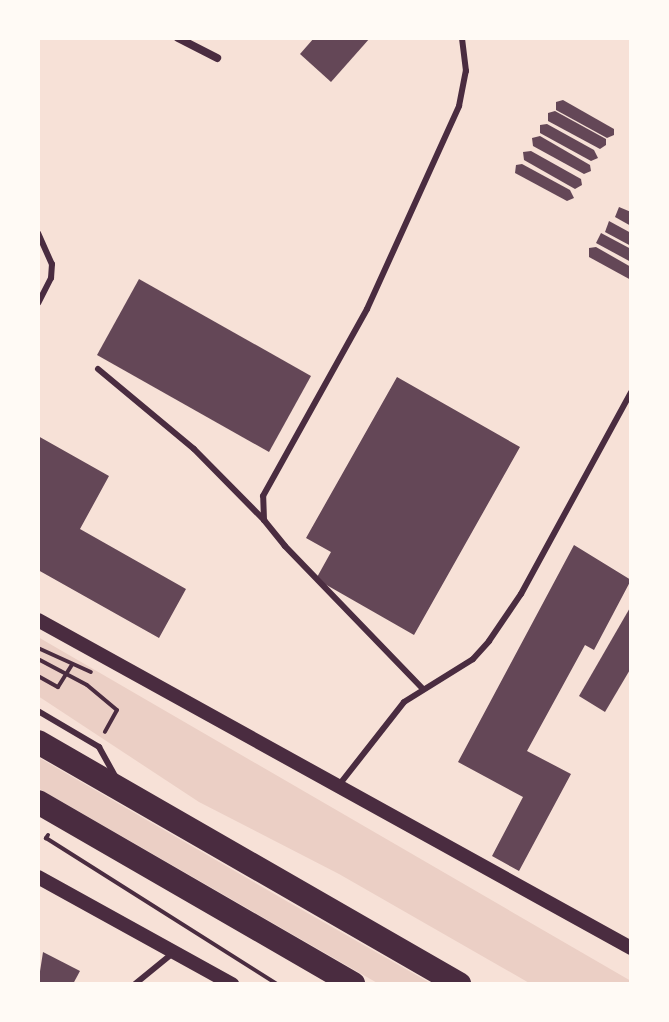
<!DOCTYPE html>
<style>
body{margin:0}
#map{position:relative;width:669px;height:1022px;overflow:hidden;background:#f7e1d7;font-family:Manrope,sans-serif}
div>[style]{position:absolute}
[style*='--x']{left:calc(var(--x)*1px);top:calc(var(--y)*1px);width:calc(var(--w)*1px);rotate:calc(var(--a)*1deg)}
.green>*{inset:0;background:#ebcfc5}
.building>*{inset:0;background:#644757}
.path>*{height:4px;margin:-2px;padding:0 2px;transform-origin:2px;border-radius:2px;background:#4a2c40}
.service>*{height:6px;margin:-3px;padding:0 3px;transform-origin:3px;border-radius:3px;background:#4a2c40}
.minor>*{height:8px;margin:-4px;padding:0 4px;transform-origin:4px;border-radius:4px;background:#4a2c40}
.tertiary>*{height:14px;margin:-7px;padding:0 7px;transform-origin:7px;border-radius:7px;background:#4a2c40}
.motorway>*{height:24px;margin:-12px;padding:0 12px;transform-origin:12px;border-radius:12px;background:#4a2c40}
span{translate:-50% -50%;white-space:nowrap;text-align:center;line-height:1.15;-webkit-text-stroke:6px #fffaf5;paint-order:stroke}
.frame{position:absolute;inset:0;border:40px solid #fffaf5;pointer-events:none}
</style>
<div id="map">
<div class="green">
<div style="clip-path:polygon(38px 637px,631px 981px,631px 984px,531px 984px,339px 874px,199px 802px,38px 696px)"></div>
<div style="clip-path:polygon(38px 757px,283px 899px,432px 984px,379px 984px,38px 788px)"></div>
</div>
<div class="building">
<div style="clip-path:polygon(314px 38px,370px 38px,331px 82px,300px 54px)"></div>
<div style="clip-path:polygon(563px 100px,614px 129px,614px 135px,607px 138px,556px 110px,556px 102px)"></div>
<div style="clip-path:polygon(555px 111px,606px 139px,606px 145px,600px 149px,548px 121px,548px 113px)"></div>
<div style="clip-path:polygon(547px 124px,594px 150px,598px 158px,591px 161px,540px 133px,540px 125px)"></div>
<div style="clip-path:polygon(540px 136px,590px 165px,591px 171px,584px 174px,533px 146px,532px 138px)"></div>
<div style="clip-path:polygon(531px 151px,581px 179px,582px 185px,575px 189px,524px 160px,523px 152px)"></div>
<div style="clip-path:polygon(522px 164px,570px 190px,574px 198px,567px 201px,515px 173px,516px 165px)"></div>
<div style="clip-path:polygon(619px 207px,631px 212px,631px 226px,615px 217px)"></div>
<div style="clip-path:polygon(609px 221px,631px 233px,631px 246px,605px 232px)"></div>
<div style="clip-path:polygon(601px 233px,631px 249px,631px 262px,596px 243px)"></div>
<div style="clip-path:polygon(596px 247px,631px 267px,631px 280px,589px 257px,589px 248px)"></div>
<div style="clip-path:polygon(139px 279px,311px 376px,269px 452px,97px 355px)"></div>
<div style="clip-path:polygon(397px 377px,520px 447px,414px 635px,316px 579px,331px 552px,306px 538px)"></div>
<div style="clip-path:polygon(38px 436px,109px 476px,80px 529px,186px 589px,159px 638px,38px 570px)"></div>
<div style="clip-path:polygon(574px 545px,631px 580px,594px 650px,585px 645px,527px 751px,571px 774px,519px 871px,492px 856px,523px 797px,458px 762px)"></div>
<div style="clip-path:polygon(631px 606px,631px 668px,605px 712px,579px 696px)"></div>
<div style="clip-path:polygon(43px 952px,80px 971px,73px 984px,38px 984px)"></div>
</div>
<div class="path">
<div style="--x:38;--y:648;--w:58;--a:24.4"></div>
<div style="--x:38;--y:659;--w:55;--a:28"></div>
<div style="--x:87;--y:685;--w:39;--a:40"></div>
<div style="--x:117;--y:710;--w:25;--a:119"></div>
<div style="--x:38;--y:676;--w:23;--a:29"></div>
<div style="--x:58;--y:687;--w:26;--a:-58"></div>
<div style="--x:48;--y:835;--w:4;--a:124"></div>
<div style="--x:46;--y:838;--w:273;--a:32.3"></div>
</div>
<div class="service">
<div style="--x:38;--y:233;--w:34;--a:66"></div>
<div style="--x:52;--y:264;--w:14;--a:94"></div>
<div style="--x:51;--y:278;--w:28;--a:117"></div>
<div style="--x:98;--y:369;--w:125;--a:39.8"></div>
<div style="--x:194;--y:449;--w:100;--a:45.4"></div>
<div style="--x:423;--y:689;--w:199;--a:-134"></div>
<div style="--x:285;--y:546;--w:33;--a:-129"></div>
<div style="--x:264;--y:520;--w:24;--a:-92"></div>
<div style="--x:263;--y:496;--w:214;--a:-60.9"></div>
<div style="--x:367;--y:309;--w:223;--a:-65.6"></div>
<div style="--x:459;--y:106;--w:36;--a:-79"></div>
<div style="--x:466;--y:71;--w:33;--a:-97"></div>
<div style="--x:38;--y:711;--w:71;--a:30.5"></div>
<div style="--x:99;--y:747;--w:35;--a:61"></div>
<div style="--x:339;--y:785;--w:105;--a:-51.9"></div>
<div style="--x:404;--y:702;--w:81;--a:-31.9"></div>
<div style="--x:473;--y:659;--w:24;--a:-48"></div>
<div style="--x:489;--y:641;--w:57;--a:-55.8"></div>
<div style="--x:521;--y:594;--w:230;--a:-61.4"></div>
<div style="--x:135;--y:984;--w:49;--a:-39.2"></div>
</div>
<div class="minor">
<div style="--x:178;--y:38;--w:44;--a:27.1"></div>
</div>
<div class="tertiary">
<div style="--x:38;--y:620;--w:678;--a:28.95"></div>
<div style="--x:38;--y:877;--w:222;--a:28.9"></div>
</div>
<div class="motorway">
<div style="--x:38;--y:742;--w:486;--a:29.9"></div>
<div style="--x:38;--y:802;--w:364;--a:30"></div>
</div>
<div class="frame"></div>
</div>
